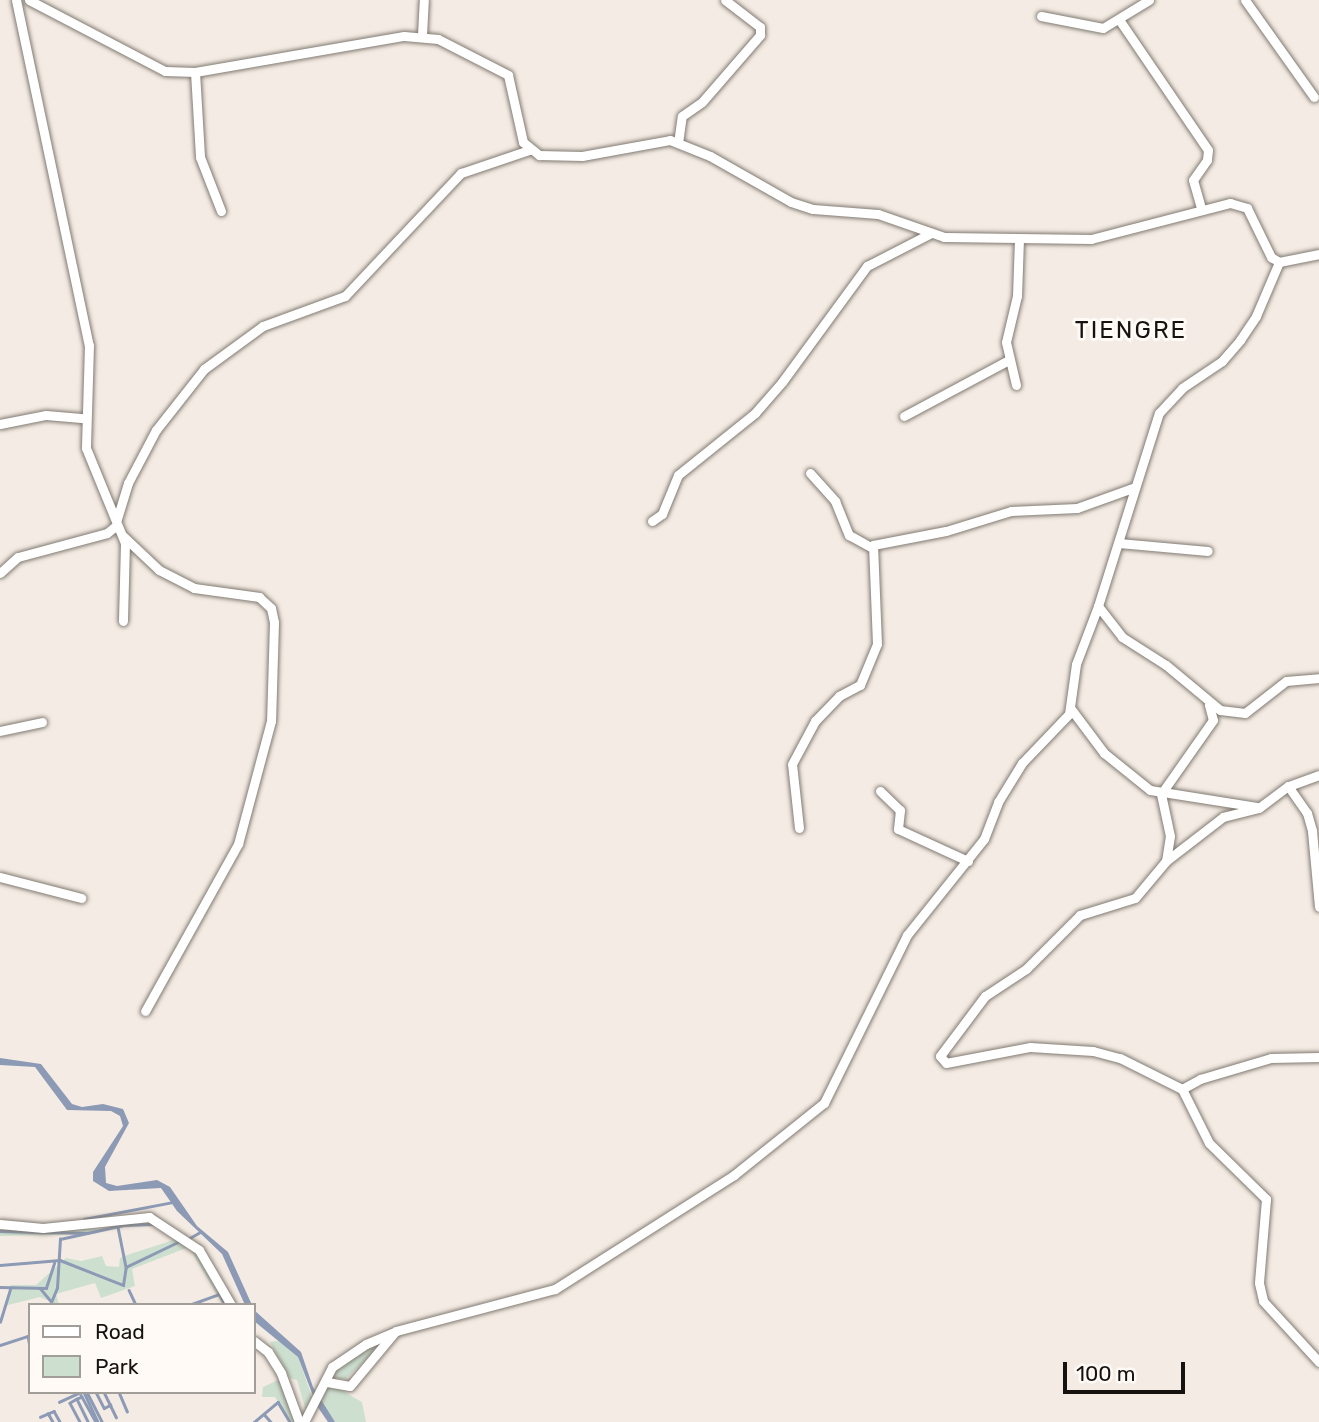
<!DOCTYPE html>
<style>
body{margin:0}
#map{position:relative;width:1319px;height:1422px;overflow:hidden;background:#f4ece4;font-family:Rubik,sans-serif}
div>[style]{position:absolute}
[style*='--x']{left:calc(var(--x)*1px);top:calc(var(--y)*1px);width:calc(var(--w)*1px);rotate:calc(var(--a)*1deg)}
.green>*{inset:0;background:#cde0d0}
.water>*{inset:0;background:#8c9ab5}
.stream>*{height:2.5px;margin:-1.25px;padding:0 1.25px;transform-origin:1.25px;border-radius:1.25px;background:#8c9ab5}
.roads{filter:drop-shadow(0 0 2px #817a72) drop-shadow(0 0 2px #817a72)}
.minor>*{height:9px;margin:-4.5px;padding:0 4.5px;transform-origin:4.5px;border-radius:4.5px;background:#fff}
span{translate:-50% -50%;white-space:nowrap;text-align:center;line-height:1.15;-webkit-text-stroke:6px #fffaf5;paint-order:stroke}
.quarter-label{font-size:24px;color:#151210;letter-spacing:2px}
.legend{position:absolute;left:28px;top:1303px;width:228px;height:91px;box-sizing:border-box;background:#fffaf5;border:2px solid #a19d99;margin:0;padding:9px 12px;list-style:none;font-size:21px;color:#151210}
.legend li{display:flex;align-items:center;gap:14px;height:35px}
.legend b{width:35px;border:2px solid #a19d99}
.scale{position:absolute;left:1063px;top:1362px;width:122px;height:32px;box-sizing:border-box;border:4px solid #151210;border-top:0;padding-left:9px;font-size:21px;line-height:24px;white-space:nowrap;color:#151210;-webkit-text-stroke:5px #fffaf5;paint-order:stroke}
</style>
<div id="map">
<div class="green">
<div style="clip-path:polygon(149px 1218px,153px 1224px,124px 1225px,93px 1234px,0 1236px,0 1228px,100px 1229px)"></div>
<div style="clip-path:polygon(180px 1238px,197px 1250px,228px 1305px,223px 1305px,189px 1247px,132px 1269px,135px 1286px,101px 1298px,95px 1283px,56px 1294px,59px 1305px,40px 1297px,4px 1306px,11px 1285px,36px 1285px,66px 1258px,81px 1261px,102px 1256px,106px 1266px,119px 1267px,120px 1258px,130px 1254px)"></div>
<div style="clip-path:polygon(283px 1340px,298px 1357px,312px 1397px,306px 1411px,297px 1380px,290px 1378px,270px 1342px)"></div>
<div style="clip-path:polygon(372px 1345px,374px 1352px,345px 1379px,332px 1378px,334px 1371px)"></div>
<div style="clip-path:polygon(278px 1380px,292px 1388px,288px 1394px,297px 1422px,290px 1422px,275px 1397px,262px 1397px,263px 1387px)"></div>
<div style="clip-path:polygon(330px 1384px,362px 1402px,366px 1422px,335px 1422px,320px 1401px)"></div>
</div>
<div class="water">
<div style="clip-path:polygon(0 1058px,41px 1064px,72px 1104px,82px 1107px,103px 1104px,123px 1109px,129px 1123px,105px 1167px,106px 1183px,117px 1186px,157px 1180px,170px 1187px,197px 1226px,228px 1252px,252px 1305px,245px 1305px,222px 1254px,177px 1211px,161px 1188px,109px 1191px,93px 1181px,93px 1172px,123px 1126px,120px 1116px,111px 1111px,67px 1110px,35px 1067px,0 1065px)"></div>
<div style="clip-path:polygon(254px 1310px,301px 1352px,313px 1387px,335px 1422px,328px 1422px,317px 1406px,298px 1357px,254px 1321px)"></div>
</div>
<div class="stream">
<div style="--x:84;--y:1219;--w:91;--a:-10.8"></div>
<div style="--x:118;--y:1227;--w:41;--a:78.7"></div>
<div style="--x:0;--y:1231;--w:87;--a:1.3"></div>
<div style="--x:188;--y:1239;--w:14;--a:-30"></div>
<div style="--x:0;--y:1265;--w:60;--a:-4.8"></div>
<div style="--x:60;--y:1260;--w:68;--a:21.6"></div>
<div style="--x:123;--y:1285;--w:18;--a:-81"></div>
<div style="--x:126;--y:1267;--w:60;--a:-25.7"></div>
<div style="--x:0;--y:1287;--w:46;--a:1.2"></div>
<div style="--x:46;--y:1288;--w:26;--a:-72"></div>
<div style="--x:40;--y:1288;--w:16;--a:50"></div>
<div style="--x:129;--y:1290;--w:17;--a:65"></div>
<div style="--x:219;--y:1292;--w:14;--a:65"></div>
<div style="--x:50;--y:1305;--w:18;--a:-68"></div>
<div style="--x:57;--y:1288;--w:49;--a:-86.5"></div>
<div style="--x:60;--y:1239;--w:66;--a:-12.3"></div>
<div style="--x:124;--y:1225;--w:30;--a:-2"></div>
<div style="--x:189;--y:1305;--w:32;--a:-20"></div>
<div style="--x:0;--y:1322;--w:34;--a:-73"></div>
<div style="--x:0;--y:1345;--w:29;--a:-18"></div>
<div style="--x:28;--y:1336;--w:10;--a:79"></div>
<div style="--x:84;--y:1392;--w:33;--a:65"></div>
<div style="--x:87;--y:1392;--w:34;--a:63"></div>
<div style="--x:96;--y:1392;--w:18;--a:63"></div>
<div style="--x:104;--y:1408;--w:7;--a:-27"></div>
<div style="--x:104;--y:1392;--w:28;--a:64"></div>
<div style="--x:119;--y:1392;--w:21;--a:67"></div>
<div style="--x:81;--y:1395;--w:31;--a:61"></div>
<div style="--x:82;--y:1397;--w:5;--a:158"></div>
<div style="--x:77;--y:1399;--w:25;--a:64"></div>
<div style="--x:77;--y:1399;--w:8;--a:150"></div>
<div style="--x:70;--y:1403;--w:21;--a:62"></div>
<div style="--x:59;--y:1402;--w:23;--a:-25"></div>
<div style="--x:48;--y:1413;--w:10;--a:61"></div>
<div style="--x:264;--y:1414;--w:11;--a:49"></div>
<div style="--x:40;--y:1417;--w:15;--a:-23"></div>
<div style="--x:54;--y:1411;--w:13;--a:61"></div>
<div style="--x:254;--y:1422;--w:31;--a:-40"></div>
<div style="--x:278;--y:1402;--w:23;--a:59"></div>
</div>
<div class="roads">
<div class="minor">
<div style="--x:16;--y:0;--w:353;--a:78.1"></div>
<div style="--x:89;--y:345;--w:103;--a:91.7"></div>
<div style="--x:86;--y:448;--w:103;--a:67.7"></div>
<div style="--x:125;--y:543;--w:78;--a:91.5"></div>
<div style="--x:29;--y:0;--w:153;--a:27.6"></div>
<div style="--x:165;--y:71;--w:30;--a:2"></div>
<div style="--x:195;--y:72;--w:212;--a:-9.8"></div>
<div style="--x:404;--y:36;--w:34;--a:5"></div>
<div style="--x:438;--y:39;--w:79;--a:27.2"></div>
<div style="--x:508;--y:75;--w:69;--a:77.4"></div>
<div style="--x:523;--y:142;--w:21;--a:39"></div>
<div style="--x:539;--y:155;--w:43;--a:1.3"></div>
<div style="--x:582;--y:156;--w:89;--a:-10.3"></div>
<div style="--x:670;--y:140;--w:43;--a:21.8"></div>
<div style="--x:710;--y:156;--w:93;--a:29.6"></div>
<div style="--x:791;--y:202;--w:23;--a:18"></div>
<div style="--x:813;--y:209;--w:65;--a:4.4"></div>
<div style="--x:878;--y:214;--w:70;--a:19.2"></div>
<div style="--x:944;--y:237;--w:147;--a:0.8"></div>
<div style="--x:1091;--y:239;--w:144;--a:-14.5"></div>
<div style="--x:1230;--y:203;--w:18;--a:16"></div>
<div style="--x:1247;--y:208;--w:55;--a:63.9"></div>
<div style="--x:1271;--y:257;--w:9;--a:32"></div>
<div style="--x:1279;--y:262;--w:41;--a:-11.3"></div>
<div style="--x:1245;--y:0;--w:119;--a:54.6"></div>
<div style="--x:1041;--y:16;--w:63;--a:11"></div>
<div style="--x:1103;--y:28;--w:54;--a:-31.3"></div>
<div style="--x:1120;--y:21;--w:156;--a:55.7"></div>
<div style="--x:1208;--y:150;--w:10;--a:96"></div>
<div style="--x:1207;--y:160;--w:24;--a:125"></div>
<div style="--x:1193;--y:180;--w:29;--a:74"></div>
<div style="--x:422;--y:35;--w:35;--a:-87"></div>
<div style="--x:195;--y:72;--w:85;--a:86.6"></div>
<div style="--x:200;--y:157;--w:58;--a:68.7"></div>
<div style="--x:678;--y:143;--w:27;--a:-82"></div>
<div style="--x:682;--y:116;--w:24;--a:-35"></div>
<div style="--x:702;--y:102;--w:89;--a:-49.1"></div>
<div style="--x:760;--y:35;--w:8;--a:-90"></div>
<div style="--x:760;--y:27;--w:44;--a:-142.4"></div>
<div style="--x:1016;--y:385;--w:44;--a:-103.1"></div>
<div style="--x:1006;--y:342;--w:47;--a:-76.6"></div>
<div style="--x:1017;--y:296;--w:56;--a:-88"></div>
<div style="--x:904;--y:416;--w:119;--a:-28.1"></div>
<div style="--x:0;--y:424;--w:47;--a:-11.1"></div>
<div style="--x:46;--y:415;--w:38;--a:5"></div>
<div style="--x:810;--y:473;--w:38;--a:48"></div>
<div style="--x:835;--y:501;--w:37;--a:68"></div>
<div style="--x:849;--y:535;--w:25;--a:29"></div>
<div style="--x:117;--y:519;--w:38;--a:-73"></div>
<div style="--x:128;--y:483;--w:60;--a:-62.2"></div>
<div style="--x:156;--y:430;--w:78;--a:-51.8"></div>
<div style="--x:204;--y:369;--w:73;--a:-36.1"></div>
<div style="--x:263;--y:326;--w:87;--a:-20.1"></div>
<div style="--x:345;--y:296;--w:169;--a:-46.7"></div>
<div style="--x:461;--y:173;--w:72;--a:-18.7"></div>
<div style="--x:652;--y:521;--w:12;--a:-35"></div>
<div style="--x:662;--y:514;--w:42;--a:-67.7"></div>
<div style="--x:678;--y:475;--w:99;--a:-38.8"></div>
<div style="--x:755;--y:413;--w:41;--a:-48.9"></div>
<div style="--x:782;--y:382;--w:144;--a:-53.8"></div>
<div style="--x:867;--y:266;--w:70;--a:-27.3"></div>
<div style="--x:123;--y:536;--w:50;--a:43.4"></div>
<div style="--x:159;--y:570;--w:39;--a:27"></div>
<div style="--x:194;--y:588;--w:66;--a:7.9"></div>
<div style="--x:259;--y:597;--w:16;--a:43"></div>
<div style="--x:271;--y:608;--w:14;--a:78"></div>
<div style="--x:274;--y:622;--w:99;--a:91.7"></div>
<div style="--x:271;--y:721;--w:127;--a:105"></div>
<div style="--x:238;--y:844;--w:191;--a:119.1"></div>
<div style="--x:1119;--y:543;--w:89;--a:5.1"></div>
<div style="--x:0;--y:573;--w:24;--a:-42"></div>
<div style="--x:18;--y:557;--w:92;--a:-15.1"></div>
<div style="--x:107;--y:533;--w:13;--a:-39"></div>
<div style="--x:1098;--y:606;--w:39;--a:52"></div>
<div style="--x:1122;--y:637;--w:52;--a:32.5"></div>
<div style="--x:1166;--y:665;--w:70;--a:39.8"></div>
<div style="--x:1220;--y:710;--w:25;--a:7"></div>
<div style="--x:1245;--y:713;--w:52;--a:-38"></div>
<div style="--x:1286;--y:681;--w:33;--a:-5"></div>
<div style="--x:1071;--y:709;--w:55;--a:53.1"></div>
<div style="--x:1104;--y:753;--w:59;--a:38.8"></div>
<div style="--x:1150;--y:790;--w:108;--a:9"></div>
<div style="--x:0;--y:731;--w:43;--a:-12.1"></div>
<div style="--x:1319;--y:775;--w:33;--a:160"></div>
<div style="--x:1288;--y:786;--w:36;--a:143"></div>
<div style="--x:1259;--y:808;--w:37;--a:166"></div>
<div style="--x:1223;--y:817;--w:72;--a:142.3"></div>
<div style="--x:1166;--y:861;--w:48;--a:130"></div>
<div style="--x:1135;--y:898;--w:58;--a:162.8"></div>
<div style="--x:1080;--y:915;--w:76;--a:135"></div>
<div style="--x:1026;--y:969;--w:49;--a:146.6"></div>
<div style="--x:985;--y:996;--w:75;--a:126.9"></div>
<div style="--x:940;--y:1056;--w:9;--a:49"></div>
<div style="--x:946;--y:1063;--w:86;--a:-10.8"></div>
<div style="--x:1030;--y:1047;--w:63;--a:3.6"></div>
<div style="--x:1093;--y:1051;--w:28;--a:15"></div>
<div style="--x:1120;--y:1058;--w:69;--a:26.6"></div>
<div style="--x:1182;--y:1089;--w:60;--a:63.4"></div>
<div style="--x:1209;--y:1143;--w:80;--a:44.5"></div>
<div style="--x:1266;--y:1199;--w:84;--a:94.8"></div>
<div style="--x:1259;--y:1283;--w:18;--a:77"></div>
<div style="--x:1263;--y:1301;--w:83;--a:47.4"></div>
<div style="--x:1288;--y:786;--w:33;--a:55"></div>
<div style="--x:1307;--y:813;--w:19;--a:74"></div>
<div style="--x:1312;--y:831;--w:76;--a:84.7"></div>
<div style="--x:880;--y:791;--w:28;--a:44"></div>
<div style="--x:900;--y:810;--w:19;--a:96"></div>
<div style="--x:898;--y:829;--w:77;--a:24.6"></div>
<div style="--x:799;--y:828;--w:64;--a:-96.2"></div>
<div style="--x:792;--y:764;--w:49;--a:-61.9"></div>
<div style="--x:815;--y:721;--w:35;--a:-46"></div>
<div style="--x:839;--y:696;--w:24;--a:-28"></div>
<div style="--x:860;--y:685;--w:44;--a:-67.5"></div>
<div style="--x:877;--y:644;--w:99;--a:-92.3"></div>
<div style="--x:873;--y:545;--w:74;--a:-10.9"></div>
<div style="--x:946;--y:531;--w:68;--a:-17.1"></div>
<div style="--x:1011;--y:511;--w:66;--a:-2.6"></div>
<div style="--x:1077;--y:508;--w:62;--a:-19.9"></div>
<div style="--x:1166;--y:861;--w:25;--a:-81"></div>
<div style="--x:1170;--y:836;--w:43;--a:-102.1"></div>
<div style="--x:1161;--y:794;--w:90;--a:-54.9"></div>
<div style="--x:1213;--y:720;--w:16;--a:-105"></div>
<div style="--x:0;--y:877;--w:84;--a:14.5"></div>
<div style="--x:1182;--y:1089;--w:21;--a:-29"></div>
<div style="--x:1200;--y:1079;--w:74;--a:-16.5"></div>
<div style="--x:1271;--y:1058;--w:48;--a:-1.2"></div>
<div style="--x:0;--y:1224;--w:43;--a:5.3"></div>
<div style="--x:43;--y:1228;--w:107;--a:-5.9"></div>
<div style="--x:149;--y:1217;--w:60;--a:33.4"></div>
<div style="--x:199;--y:1250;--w:64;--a:59.8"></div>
<div style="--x:254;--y:1341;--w:18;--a:38"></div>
<div style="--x:268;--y:1352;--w:25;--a:58"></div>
<div style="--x:281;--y:1373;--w:52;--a:69.8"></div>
<div style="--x:327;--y:1382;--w:23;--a:10"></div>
<div style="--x:350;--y:1386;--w:69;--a:-50.3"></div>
<div style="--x:304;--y:1422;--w:62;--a:-63"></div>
<div style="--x:332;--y:1367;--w:41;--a:-34.1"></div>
<div style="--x:366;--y:1344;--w:33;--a:-23"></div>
<div style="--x:396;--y:1331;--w:164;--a:-14.8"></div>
<div style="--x:555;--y:1289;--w:212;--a:-32.5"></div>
<div style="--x:734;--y:1175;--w:115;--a:-38.7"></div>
<div style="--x:824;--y:1103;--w:187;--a:-63.7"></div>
<div style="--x:907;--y:935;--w:123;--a:-51.3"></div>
<div style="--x:984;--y:839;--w:40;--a:-69"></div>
<div style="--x:998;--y:802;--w:46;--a:-58.4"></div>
<div style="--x:1022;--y:763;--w:68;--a:-46.2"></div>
<div style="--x:1069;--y:714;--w:50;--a:-82"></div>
<div style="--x:1076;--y:664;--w:62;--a:-69.2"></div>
<div style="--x:1098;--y:606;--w:202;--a:-72.5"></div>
<div style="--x:1159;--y:413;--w:34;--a:-47"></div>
<div style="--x:1182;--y:388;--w:48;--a:-34"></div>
<div style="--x:1222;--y:361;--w:28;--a:-49"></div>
<div style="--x:1240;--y:340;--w:29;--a:-56"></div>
<div style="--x:1256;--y:316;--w:59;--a:-66.9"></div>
</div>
</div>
<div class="quarter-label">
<span style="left:1131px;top:331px">TIENGRE</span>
</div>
<ul class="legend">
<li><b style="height:9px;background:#fff"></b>Road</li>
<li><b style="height:19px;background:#cde0d0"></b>Park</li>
</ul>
<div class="scale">100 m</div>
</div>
